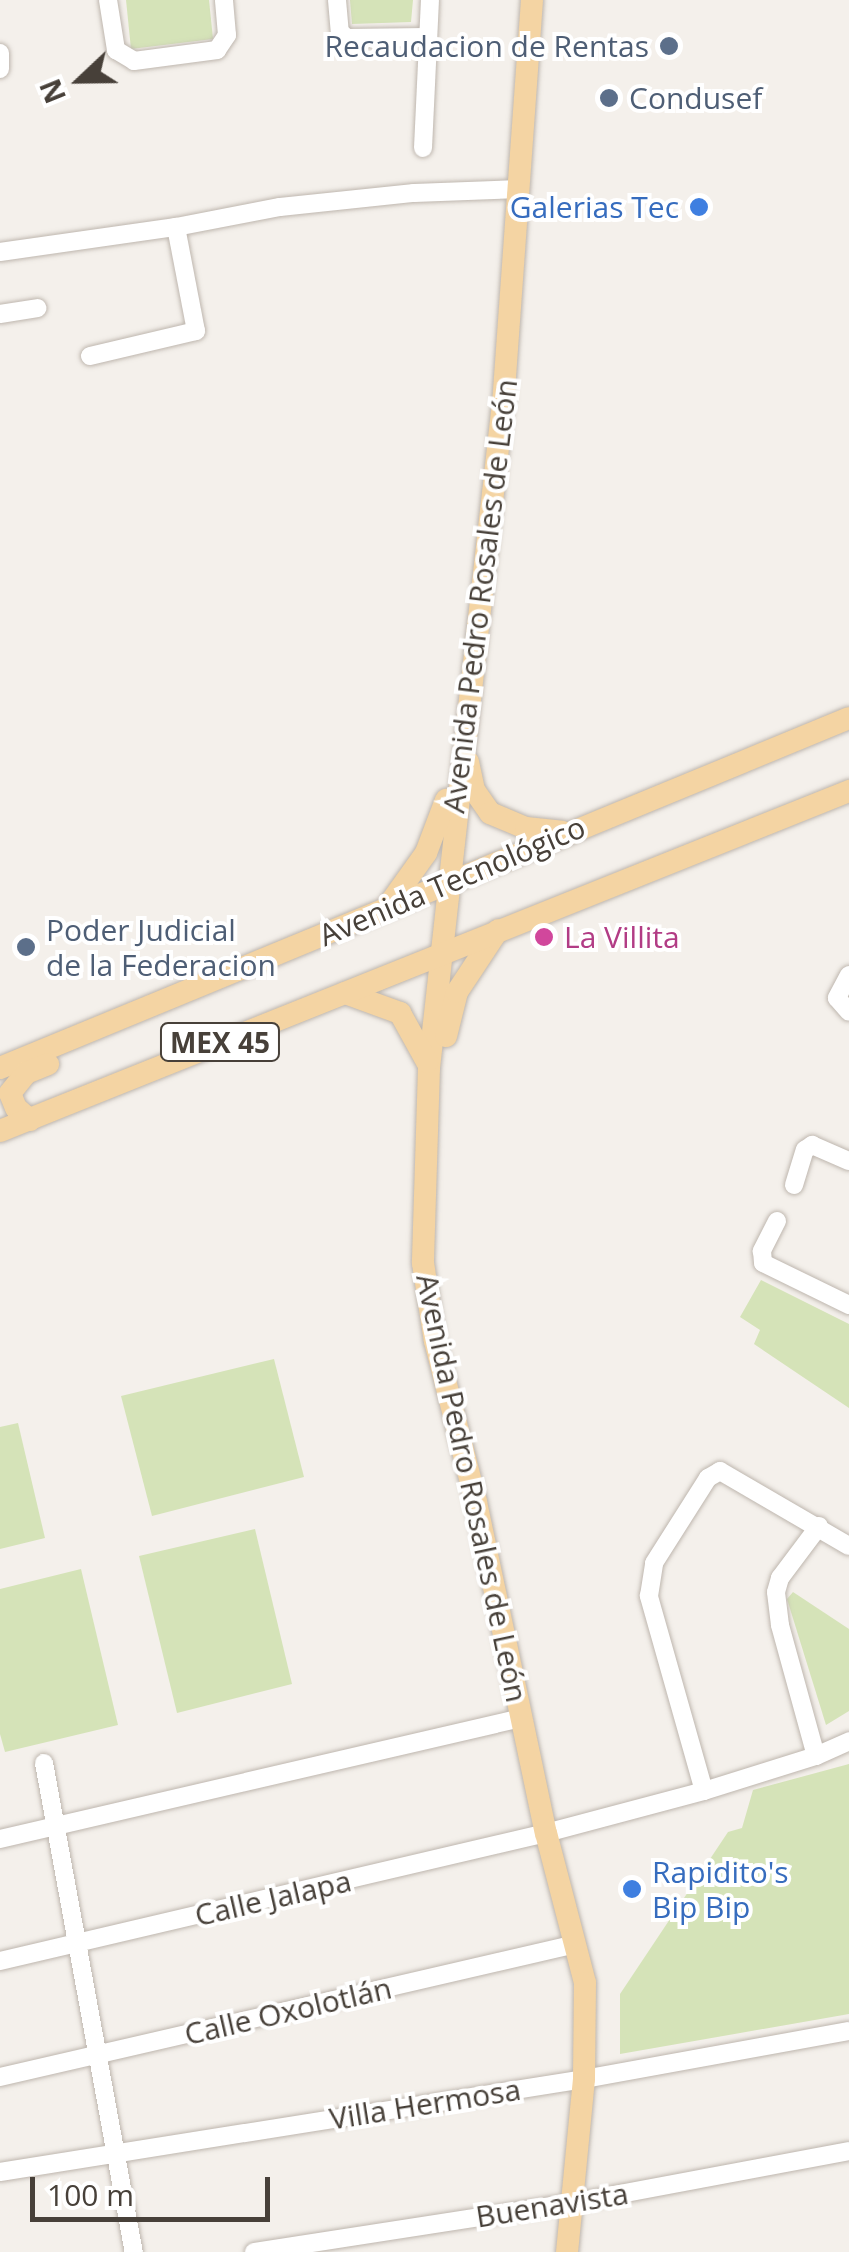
<!DOCTYPE html>
<meta charset="utf-8">
<style>
body{margin:0}
#map{position:relative;width:849px;height:2252px;overflow:hidden;background:#f4f0eb;font-family:"Open Sans",sans-serif}
div>[style]{position:absolute}
[style*='--x']{left:calc(var(--x)*1px);top:calc(var(--y)*1px);width:calc(var(--w)*1px);rotate:calc(var(--a)*1deg)}
.green>*{inset:0;background:#d5e3b8}
.roads{filter:drop-shadow(0 0 2px #beb6ae) drop-shadow(0 0 2px #beb6ae)}
.minor>*{height:18px;margin:-9px;padding:0 9px;transform-origin:9px;border-radius:9px;background:#fff}
.major>*{height:22px;margin:-11px;padding:0 11px;transform-origin:11px;border-radius:11px;background:#f4d4a3}
.dots>*{width:28px;height:28px;translate:-50% -50%;box-sizing:border-box;border:5px solid #fff;border-radius:50%}
span{translate:-50% -50%;white-space:nowrap;text-align:center;line-height:1.15;-webkit-text-stroke:8px #fff;paint-order:stroke}
.shield-label span{padding:2px 8px;background:#fff;border:2px solid;border-radius:8px;-webkit-text-stroke-width:0}
.shield-label{font-size:28px;color:#474039;font-weight:700}
.service-label{font-size:30px;color:#4e5e75}
.right{translate:-100% -50%;text-align:right}
.left{translate:0 -50%;text-align:left}
.shop-label{font-size:30px;color:#366cbe}
.street-label{font-size:30px;color:#474039}
.hotel-label{font-size:30px;color:#b23c85}
.north{position:absolute;left:30px;top:30px;width:100px;height:100px;-webkit-text-stroke:8px #fff;paint-order:stroke;rotate:248deg;font-size:28px;font-weight:700;line-height:40px;text-align:center;color:#474039}
.north::after{content:'';display:block;margin:auto;width:35px;height:45px;background:#474039;clip-path:polygon(50% 0,100% 100%,50% 72%,0 100%)}
.scale{position:absolute;left:30px;top:2177px;width:240px;height:45px;box-sizing:border-box;border:5px solid #474039;border-top:0;padding-left:12px;font-size:30px;line-height:35px;white-space:nowrap;color:#474039;-webkit-text-stroke:8px #fff;paint-order:stroke}
</style>
<div id="map">
<div class="green">
<div style="clip-path:polygon(126px 0,209px 0,213px 39px,131px 49px)"></div>
<div style="clip-path:polygon(350px 0,413px 0,411px 22px,352px 24px)"></div>
<div style="clip-path:polygon(761px 1280px,849px 1324px,849px 1408px,754px 1344px,760px 1330px,740px 1317px)"></div>
<div style="clip-path:polygon(274px 1359px,304px 1477px,152px 1516px,121px 1396px)"></div>
<div style="clip-path:polygon(18px 1423px,45px 1538px,0 1549px,0 1427px)"></div>
<div style="clip-path:polygon(255px 1529px,292px 1684px,177px 1713px,139px 1556px)"></div>
<div style="clip-path:polygon(81px 1569px,118px 1725px,5px 1752px,0 1734px,0 1589px)"></div>
<div style="clip-path:polygon(793px 1592px,849px 1629px,849px 1711px,826px 1725px,787px 1599px)"></div>
<div style="clip-path:polygon(849px 1764px,849px 2014px,620px 2054px,620px 1994px,728px 1832px,742px 1828px,753px 1790px)"></div>
</div>
<div class="roads">
<div class="minor">
<div style="--x:108;--y:0;--w:51;--a:80.9"></div>
<div style="--x:116;--y:50;--w:21;--a:31"></div>
<div style="--x:134;--y:61;--w:84;--a:-7.5"></div>
<div style="--x:217;--y:50;--w:18;--a:-56"></div>
<div style="--x:227;--y:35;--w:35;--a:-95"></div>
<div style="--x:337;--y:0;--w:32;--a:85"></div>
<div style="--x:340;--y:32;--w:9;--a:41"></div>
<div style="--x:347;--y:38;--w:80;--a:-0.7"></div>
<div style="--x:0;--y:53;--w:16;--a:90"></div>
<div style="--x:423;--y:148;--w:148;--a:-87.3"></div>
<div style="--x:0;--y:252;--w:178;--a:-8.1"></div>
<div style="--x:176;--y:227;--w:106;--a:-10.9"></div>
<div style="--x:280;--y:207;--w:135;--a:-6"></div>
<div style="--x:414;--y:193;--w:106;--a:-2.2"></div>
<div style="--x:0;--y:314;--w:38;--a:-9"></div>
<div style="--x:90;--y:356;--w:109;--a:-13.3"></div>
<div style="--x:196;--y:331;--w:106;--a:-100.9"></div>
<div style="--x:849;--y:975;--w:26;--a:118"></div>
<div style="--x:837;--y:998;--w:18;--a:49"></div>
<div style="--x:794;--y:1185;--w:37;--a:-73"></div>
<div style="--x:805;--y:1150;--w:9;--a:-36"></div>
<div style="--x:812;--y:1145;--w:40;--a:23.4"></div>
<div style="--x:777;--y:1221;--w:34;--a:117"></div>
<div style="--x:762;--y:1251;--w:12;--a:85"></div>
<div style="--x:763;--y:1263;--w:96;--a:26"></div>
<div style="--x:816;--y:1756;--w:136;--a:-105.4"></div>
<div style="--x:780;--y:1625;--w:33;--a:-97"></div>
<div style="--x:776;--y:1592;--w:15;--a:-74"></div>
<div style="--x:780;--y:1578;--w:65;--a:-53.1"></div>
<div style="--x:44;--y:1763;--w:497;--a:79.6"></div>
<div style="--x:704;--y:1791;--w:203;--a:-105.8"></div>
<div style="--x:649;--y:1596;--w:33;--a:-81"></div>
<div style="--x:654;--y:1563;--w:101;--a:-57.6"></div>
<div style="--x:708;--y:1478;--w:14;--a:-30"></div>
<div style="--x:720;--y:1471;--w:149;--a:30.2"></div>
<div style="--x:0;--y:1839;--w:535;--a:-13.07"></div>
<div style="--x:0;--y:1961;--w:561;--a:-13.19"></div>
<div style="--x:546;--y:1833;--w:163;--a:-14.9"></div>
<div style="--x:704;--y:1791;--w:117;--a:-17.4"></div>
<div style="--x:816;--y:1756;--w:36;--a:-24"></div>
<div style="--x:0;--y:2077;--w:591;--a:-13"></div>
<div style="--x:0;--y:2172;--w:591;--a:-9.05"></div>
<div style="--x:584;--y:2079;--w:269;--a:-10.3"></div>
<div style="--x:254;--y:2252;--w:322;--a:-8.8"></div>
<div style="--x:572;--y:2203;--w:282;--a:-10.6"></div>
</div>
<div class="major">
<div style="--x:532;--y:0;--w:395;--a:94.1"></div>
<div style="--x:504;--y:394;--w:678;--a:96.35"></div>
<div style="--x:429;--y:1068;--w:195;--a:91.8"></div>
<div style="--x:423;--y:1263;--w:79;--a:81.3"></div>
<div style="--x:435;--y:1341;--w:166;--a:75.7"></div>
<div style="--x:476;--y:1502;--w:338;--a:78.1"></div>
<div style="--x:546;--y:1833;--w:155;--a:75.4"></div>
<div style="--x:585;--y:1983;--w:96;--a:90.6"></div>
<div style="--x:584;--y:2079;--w:174;--a:95.6"></div>
<div style="--x:468;--y:762;--w:29;--a:78"></div>
<div style="--x:474;--y:790;--w:28;--a:55"></div>
<div style="--x:490;--y:813;--w:39;--a:23"></div>
<div style="--x:526;--y:828;--w:36;--a:6"></div>
<div style="--x:386;--y:909;--w:69;--a:-54.5"></div>
<div style="--x:426;--y:853;--w:57;--a:-69.3"></div>
<div style="--x:345;--y:993;--w:59;--a:20"></div>
<div style="--x:400;--y:1013;--w:56;--a:61.1"></div>
<div style="--x:446;--y:1036;--w:45;--a:-76"></div>
<div style="--x:457;--y:992;--w:74;--a:-56.5"></div>
<div style="--x:0;--y:1068;--w:918;--a:-22.4"></div>
<div style="--x:30;--y:1120;--w:18;--a:-139"></div>
<div style="--x:16;--y:1108;--w:16;--a:-112"></div>
<div style="--x:10;--y:1093;--w:26;--a:-51"></div>
<div style="--x:26;--y:1073;--w:24;--a:-22"></div>
<div style="--x:0;--y:1131;--w:915;--a:-21.82"></div>
</div>
</div>
<div class="dots">
<div style="left:669px;top:46px;background:#5c6f8a"></div>
<div style="left:609px;top:98px;background:#5c6f8a"></div>
<div style="left:699px;top:207px;background:#3f7fe0"></div>
<div style="left:544px;top:937px;background:#d1479c"></div>
<div style="left:26px;top:947px;background:#5c6f8a"></div>
<div style="left:632px;top:1889px;background:#3f7fe0"></div>
</div>
<div class="shield-label">
<span style="left:220px;top:1042px">MEX 45</span>
</div>
<div class="service-label">
<span class="right" style="left:649px;top:46px">Recaudacion de Rentas</span>
<span class="left" style="left:629px;top:98px">Condusef</span>
<span class="left" style="left:46px;top:947px">Poder Judicial<br>de la Federacion</span>
</div>
<div class="shop-label">
<span class="right" style="left:679px;top:207px">Galerias Tec</span>
<span class="left" style="left:652px;top:1889px">Rapidito's<br>Bip Bip</span>
</div>
<div class="street-label">
<span style="left:480px;top:596px;rotate:-83deg">Avenida Pedro Rosales de León</span>
<span style="left:452px;top:881px;rotate:-23deg">Avenida Tecnológico</span>
<span style="left:472px;top:1488px;rotate:78deg">Avenida Pedro Rosales de León</span>
<span style="left:273px;top:1898px;rotate:-13deg">Calle Jalapa</span>
<span style="left:288px;top:2011px;rotate:-13deg">Calle Oxolotlán</span>
<span style="left:425px;top:2104px;rotate:-9deg">Villa Hermosa</span>
<span style="left:552px;top:2205px;rotate:-9deg">Buenavista</span>
</div>
<div class="hotel-label">
<span class="left" style="left:564px;top:937px">La Villita</span>
</div>
<div class="north">N</div>
<div class="scale">100 m</div>
</div>
